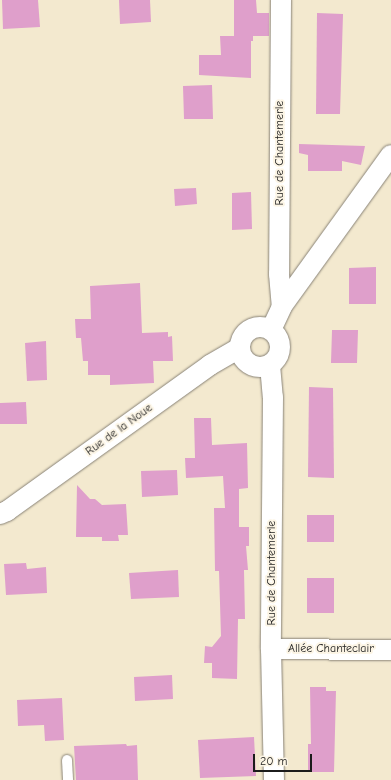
<!DOCTYPE html>
<meta charset="utf-8">
<style>
body{margin:0}
#map{position:relative;width:391px;height:780px;overflow:hidden;background:#f3e9cf;font-family:"Comic Neue",sans-serif}
div>[style]{position:absolute}
[style*='--x']{left:calc(var(--x)*1px);top:calc(var(--y)*1px);width:calc(var(--w)*1px);rotate:calc(var(--a)*1deg)}
.building>*{inset:0;background:#df9fcb}
.roads{filter:drop-shadow(0 0 1px #888276) drop-shadow(0 0 1px #888276)}
.service>*{height:10px;margin:-5px;padding:0 5px;transform-origin:5px;border-radius:5px;background:#fff}
.minor>*{height:20px;margin:-10px;padding:0 10px;transform-origin:10px;border-radius:10px;background:#fff}
.minor>.ring{margin:-10px;padding:0;box-sizing:content-box;background:none;border:20px solid #fff;border-radius:50%}
span{translate:-50% -50%;white-space:nowrap;text-align:center;line-height:1.15;-webkit-text-stroke:4px #fcf5e5;paint-order:stroke}
.street-label{font-size:12px;color:#1c1c1c}
.scale{position:absolute;left:253px;top:754px;width:59px;height:18px;box-sizing:border-box;border:2px solid #1c1c1c;border-top:0;padding-left:5px;font-size:12px;line-height:14px;white-space:nowrap;color:#1c1c1c;-webkit-text-stroke:3px #fcf5e5;paint-order:stroke}
</style>
<div id="map">
<div class="building">
<div style="clip-path:polygon(2px 0,38px 0,40px 27px,3px 29px)"></div>
<div style="clip-path:polygon(119px 0,150px 0,151px 22px,120px 24px)"></div>
<div style="clip-path:polygon(234px 0,256px 0,257px 13px,269px 13px,269px 36px,253px 36px,253px 41px,251px 41px,251px 78px,199px 75px,199px 55px,221px 55px,220px 36px,234px 36px)"></div>
<div style="clip-path:polygon(317px 13px,343px 14px,340px 114px,316px 114px)"></div>
<div style="clip-path:polygon(212px 85px,213px 119px,184px 119px,183px 86px)"></div>
<div style="clip-path:polygon(299px 144px,365px 146px,361px 165px,342px 161px,342px 171px,308px 171px,308px 155px,299px 153px)"></div>
<div style="clip-path:polygon(196px 188px,197px 204px,175px 206px,174px 189px)"></div>
<div style="clip-path:polygon(251px 192px,252px 229px,232px 230px,232px 193px)"></div>
<div style="clip-path:polygon(376px 267px,376px 304px,349px 304px,349px 268px)"></div>
<div style="clip-path:polygon(140px 283px,142px 333px,168px 332px,168px 337px,172px 336px,173px 361px,153px 361px,154px 383px,110px 385px,110px 375px,88px 375px,88px 361px,83px 361px,81px 338px,76px 338px,75px 319px,91px 319px,90px 286px)"></div>
<div style="clip-path:polygon(332px 330px,358px 330px,357px 363px,331px 363px)"></div>
<div style="clip-path:polygon(46px 341px,47px 380px,27px 381px,25px 343px)"></div>
<div style="clip-path:polygon(309px 387px,333px 388px,334px 478px,308px 477px)"></div>
<div style="clip-path:polygon(26px 402px,27px 424px,0 424px,0 403px)"></div>
<div style="clip-path:polygon(194px 418px,211px 418px,212px 445px,247px 443px,248px 488px,239px 489px,239px 527px,249px 527px,249px 546px,246px 546px,248px 570px,244px 570px,245px 619px,238px 619px,237px 679px,212px 678px,212px 663px,204px 663px,205px 646px,212px 647px,221px 636px,219px 571px,215px 571px,214px 508px,225px 508px,223px 476px,186px 478px,185px 458px,195px 458px)"></div>
<div style="clip-path:polygon(177px 470px,178px 495px,142px 497px,141px 471px)"></div>
<div style="clip-path:polygon(77px 485px,90px 499px,95px 499px,102px 505px,126px 504px,128px 535px,118px 535px,119px 541px,102px 541px,102px 537px,76px 537px)"></div>
<div style="clip-path:polygon(307px 515px,334px 515px,334px 542px,307px 542px)"></div>
<div style="clip-path:polygon(26px 563px,27px 569px,46px 567px,47px 593px,6px 595px,4px 564px)"></div>
<div style="clip-path:polygon(178px 570px,179px 597px,131px 599px,129px 573px)"></div>
<div style="clip-path:polygon(307px 578px,334px 578px,334px 613px,307px 613px)"></div>
<div style="clip-path:polygon(172px 675px,173px 699px,135px 701px,134px 677px)"></div>
<div style="clip-path:polygon(310px 687px,326px 687px,326px 691px,336px 691px,334px 772px,308px 772px,308px 744px,311px 744px)"></div>
<div style="clip-path:polygon(62px 698px,64px 740px,45px 741px,44px 725px,18px 726px,17px 700px)"></div>
<div style="clip-path:polygon(254px 737px,256px 776px,200px 778px,198px 740px)"></div>
<div style="clip-path:polygon(126px 744px,127px 746px,137px 745px,138px 780px,76px 780px,74px 746px)"></div>
</div>
<div class="roads">
<div class="service">
<div style="--x:67;--y:760;--w:20;--a:87"></div>
</div>
<div class="minor">
<div style="--x:281;--y:0;--w:274;--a:90.4"></div>
<div style="--x:279;--y:274;--w:32;--a:85"></div>
<div class="ring" style="left:240px;top:327px;width:20px;height:20px"></div>
<div style="--x:271;--y:330;--w:26;--a:-65"></div>
<div style="--x:282;--y:306;--w:186;--a:-54.2"></div>
<div style="--x:270;--y:365;--w:32;--a:85"></div>
<div style="--x:273;--y:397;--w:252;--a:90.5"></div>
<div style="--x:271;--y:649;--w:131;--a:88.7"></div>
<div style="--x:0;--y:514;--w:8;--a:-23"></div>
<div style="--x:7;--y:511;--w:250;--a:-35.7"></div>
<div style="--x:210;--y:365;--w:34;--a:-30"></div>
<div style="--x:271;--y:649;--w:120;--a:0.5"></div>
</div>
</div>
<div class="street-label">
<span style="left:280px;top:153px;rotate:-90deg">Rue de Chantemerle</span>
<span style="left:119px;top:430px;rotate:-36deg">Rue de la Noue</span>
<span style="left:272px;top:573px;rotate:-90deg">Rue de Chantemerle</span>
<span style="left:331px;top:649px">Allée Chanteclair</span>
</div>
<div class="scale">20 m</div>
</div>
